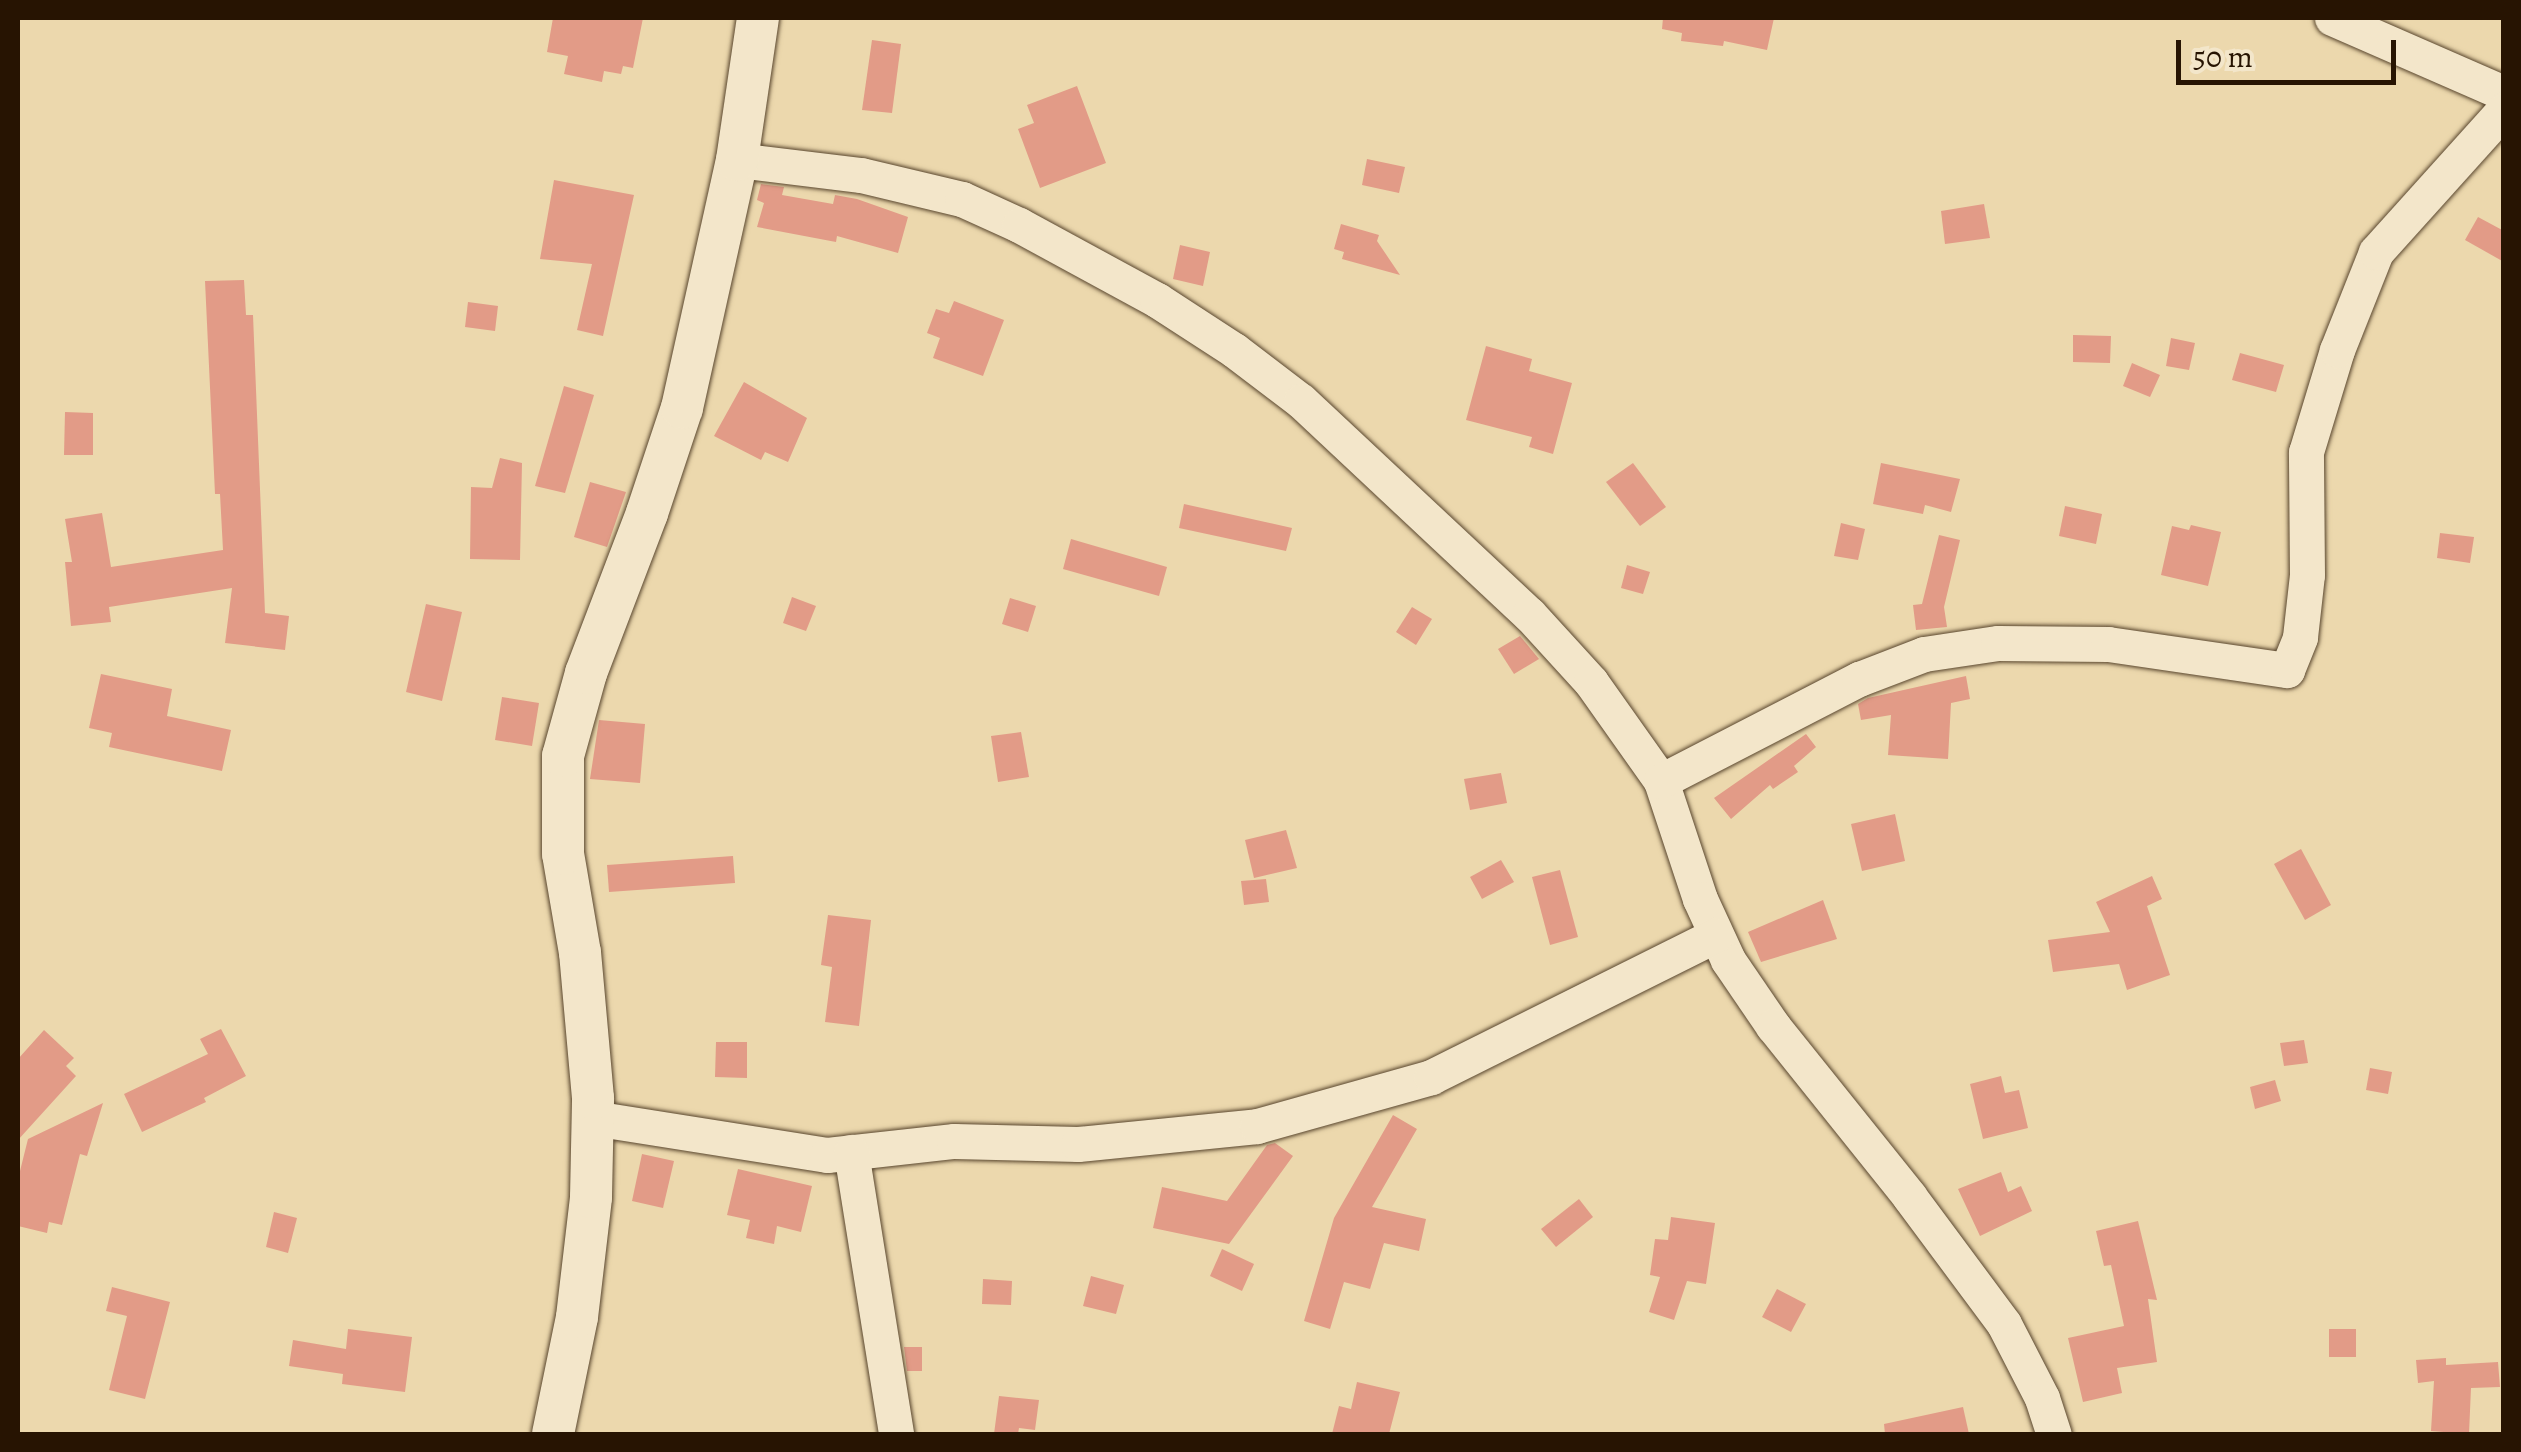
<!DOCTYPE html>
<style>
body{margin:0}
#map{position:relative;width:2521px;height:1452px;overflow:hidden;background:#ecd8ad;font-family:Alegreya,serif}
div>[style]{position:absolute}
[style*='--x']{left:calc(var(--x)*1px);top:calc(var(--y)*1px);width:calc(var(--w)*1px);rotate:calc(var(--a)*1deg)}
.building>*{inset:0;background:#e29b87}
.roads{filter:drop-shadow(0 0 2px #58452d) drop-shadow(0 0 2px #58452d)}
.minor>*{height:35px;margin:-17.5px;padding:0 17.5px;transform-origin:17.5px;border-radius:17.5px;background:#f3e6ca}
.tertiary>*{height:42px;margin:-21px;padding:0 21px;transform-origin:21px;border-radius:21px;background:#f3e6ca}
span{translate:-50% -50%;white-space:nowrap;text-align:center;line-height:1.15;-webkit-text-stroke:8px #f3e6ca;paint-order:stroke}
.frame{position:absolute;inset:0;border:20px solid #271402;pointer-events:none}
.scale{position:absolute;left:2176px;top:40px;width:220px;height:45px;box-sizing:border-box;border:5px solid #271402;border-top:0;padding-left:12px;font-size:30px;line-height:35px;white-space:nowrap;color:#271402;-webkit-text-stroke:8px #f3e6ca;paint-order:stroke}
</style>
<div id="map">
<div class="building">
<div style="clip-path:polygon(553px 18px,643px 18px,633px 68px,623px 66px,621px 74px,604px 71px,602px 82px,564px 74px,568px 56px,547px 52px)"></div>
<div style="clip-path:polygon(1663px 18px,1774px 18px,1767px 50px,1724px 41px,1723px 46px,1681px 41px,1682px 33px,1662px 29px)"></div>
<div style="clip-path:polygon(872px 40px,901px 44px,892px 113px,862px 110px)"></div>
<div style="clip-path:polygon(1077px 86px,1106px 163px,1040px 188px,1018px 129px,1034px 123px,1027px 105px)"></div>
<div style="clip-path:polygon(1367px 159px,1405px 167px,1399px 193px,1362px 185px)"></div>
<div style="clip-path:polygon(554px 180px,634px 195px,603px 336px,577px 330px,592px 264px,540px 259px)"></div>
<div style="clip-path:polygon(761px 184px,784px 187px,782px 195px,833px 204px,835px 195px,857px 199px,908px 217px,898px 253px,837px 236px,836px 242px,757px 227px,764px 203px,757px 200px)"></div>
<div style="clip-path:polygon(1984px 204px,1990px 238px,1945px 244px,1941px 211px)"></div>
<div style="clip-path:polygon(2478px 217px,2504px 231px,2504px 262px,2465px 240px)"></div>
<div style="clip-path:polygon(1341px 224px,1379px 235px,1377px 241px,1400px 275px,1342px 259px,1344px 252px,1334px 249px)"></div>
<div style="clip-path:polygon(1180px 245px,1210px 252px,1203px 286px,1173px 279px)"></div>
<div style="clip-path:polygon(244px 280px,246px 315px,253px 315px,265px 613px,289px 616px,285px 650px,225px 643px,232px 588px,109px 607px,111px 622px,71px 626px,65px 562px,72px 562px,65px 519px,102px 513px,111px 567px,223px 550px,220px 494px,215px 494px,205px 281px)"></div>
<div style="clip-path:polygon(954px 301px,1004px 320px,983px 376px,933px 358px,940px 338px,927px 333px,936px 309px,949px 313px)"></div>
<div style="clip-path:polygon(468px 302px,498px 306px,495px 331px,465px 327px)"></div>
<div style="clip-path:polygon(2073px 335px,2111px 336px,2110px 363px,2073px 362px)"></div>
<div style="clip-path:polygon(2171px 338px,2195px 343px,2189px 370px,2166px 366px)"></div>
<div style="clip-path:polygon(1486px 346px,1532px 359px,1529px 371px,1572px 383px,1553px 454px,1529px 447px,1532px 437px,1466px 420px)"></div>
<div style="clip-path:polygon(2240px 353px,2284px 365px,2276px 392px,2232px 380px)"></div>
<div style="clip-path:polygon(2132px 363px,2160px 375px,2150px 397px,2123px 386px)"></div>
<div style="clip-path:polygon(744px 382px,807px 418px,788px 462px,765px 452px,761px 460px,714px 436px)"></div>
<div style="clip-path:polygon(564px 386px,594px 395px,565px 493px,535px 486px)"></div>
<div style="clip-path:polygon(65px 412px,93px 413px,93px 455px,64px 455px)"></div>
<div style="clip-path:polygon(500px 458px,522px 463px,520px 560px,470px 559px,471px 487px,492px 488px)"></div>
<div style="clip-path:polygon(1633px 463px,1666px 507px,1640px 526px,1606px 482px)"></div>
<div style="clip-path:polygon(1881px 463px,1960px 479px,1951px 512px,1925px 505px,1923px 514px,1873px 504px)"></div>
<div style="clip-path:polygon(590px 482px,626px 492px,607px 547px,574px 537px)"></div>
<div style="clip-path:polygon(1184px 504px,1292px 528px,1286px 551px,1179px 528px)"></div>
<div style="clip-path:polygon(2065px 506px,2102px 514px,2096px 544px,2059px 536px)"></div>
<div style="clip-path:polygon(1841px 523px,1865px 529px,1858px 560px,1834px 556px)"></div>
<div style="clip-path:polygon(2191px 525px,2221px 532px,2208px 586px,2161px 575px,2172px 526px,2189px 530px)"></div>
<div style="clip-path:polygon(2440px 533px,2474px 537px,2470px 563px,2437px 558px)"></div>
<div style="clip-path:polygon(1939px 535px,1960px 540px,1944px 607px,1947px 627px,1916px 630px,1913px 605px,1922px 604px)"></div>
<div style="clip-path:polygon(1071px 539px,1167px 567px,1159px 596px,1063px 569px)"></div>
<div style="clip-path:polygon(1627px 565px,1650px 572px,1643px 594px,1621px 588px)"></div>
<div style="clip-path:polygon(792px 597px,816px 606px,806px 631px,783px 623px)"></div>
<div style="clip-path:polygon(1010px 598px,1036px 606px,1028px 632px,1002px 624px)"></div>
<div style="clip-path:polygon(426px 604px,462px 612px,442px 701px,406px 692px)"></div>
<div style="clip-path:polygon(1412px 607px,1432px 619px,1416px 645px,1396px 632px)"></div>
<div style="clip-path:polygon(1520px 636px,1539px 659px,1514px 674px,1498px 649px)"></div>
<div style="clip-path:polygon(101px 674px,172px 689px,167px 716px,231px 730px,222px 771px,109px 747px,112px 733px,89px 728px)"></div>
<div style="clip-path:polygon(1966px 676px,1970px 699px,1951px 703px,1948px 759px,1888px 755px,1891px 715px,1861px 720px,1858px 704px,1868px 698px)"></div>
<div style="clip-path:polygon(502px 697px,539px 703px,532px 746px,495px 740px)"></div>
<div style="clip-path:polygon(599px 720px,645px 724px,640px 783px,590px 779px)"></div>
<div style="clip-path:polygon(1021px 732px,1029px 777px,998px 782px,991px 736px)"></div>
<div style="clip-path:polygon(1806px 734px,1816px 747px,1794px 766px,1798px 772px,1773px 789px,1770px 785px,1731px 819px,1714px 798px)"></div>
<div style="clip-path:polygon(1501px 773px,1507px 803px,1470px 810px,1464px 779px)"></div>
<div style="clip-path:polygon(1895px 814px,1905px 861px,1862px 871px,1851px 824px)"></div>
<div style="clip-path:polygon(1286px 830px,1297px 868px,1254px 878px,1245px 840px)"></div>
<div style="clip-path:polygon(2301px 849px,2331px 905px,2305px 920px,2274px 864px)"></div>
<div style="clip-path:polygon(733px 856px,735px 883px,609px 892px,607px 865px)"></div>
<div style="clip-path:polygon(1501px 860px,1514px 882px,1482px 899px,1470px 877px)"></div>
<div style="clip-path:polygon(1560px 870px,1578px 937px,1550px 945px,1532px 877px)"></div>
<div style="clip-path:polygon(2152px 876px,2162px 899px,2147px 906px,2170px 975px,2127px 990px,2119px 964px,2053px 972px,2048px 940px,2110px 932px,2096px 902px)"></div>
<div style="clip-path:polygon(1266px 879px,1269px 902px,1244px 905px,1241px 881px)"></div>
<div style="clip-path:polygon(1823px 900px,1837px 939px,1761px 962px,1748px 932px)"></div>
<div style="clip-path:polygon(828px 915px,871px 920px,859px 1026px,825px 1022px,832px 967px,821px 965px)"></div>
<div style="clip-path:polygon(221px 1029px,246px 1076px,204px 1098px,206px 1102px,142px 1132px,124px 1094px,208px 1054px,200px 1039px)"></div>
<div style="clip-path:polygon(44px 1030px,74px 1058px,66px 1066px,76px 1076px,18px 1140px,18px 1059px)"></div>
<div style="clip-path:polygon(2304px 1040px,2308px 1063px,2284px 1066px,2280px 1043px)"></div>
<div style="clip-path:polygon(716px 1042px,747px 1042px,747px 1078px,715px 1077px)"></div>
<div style="clip-path:polygon(2370px 1068px,2392px 1072px,2388px 1094px,2366px 1090px)"></div>
<div style="clip-path:polygon(2001px 1076px,2005px 1093px,2019px 1090px,2028px 1128px,1983px 1139px,1970px 1084px)"></div>
<div style="clip-path:polygon(2275px 1080px,2281px 1101px,2255px 1109px,2250px 1087px)"></div>
<div style="clip-path:polygon(103px 1103px,87px 1156px,80px 1154px,62px 1225px,49px 1222px,47px 1233px,18px 1226px,18px 1179px,28px 1139px)"></div>
<div style="clip-path:polygon(1393px 1115px,1417px 1129px,1372px 1207px,1426px 1219px,1419px 1251px,1384px 1243px,1370px 1289px,1344px 1282px,1330px 1329px,1304px 1321px,1334px 1218px)"></div>
<div style="clip-path:polygon(1275px 1143px,1293px 1156px,1229px 1244px,1153px 1228px,1162px 1187px,1227px 1201px,1267px 1145px)"></div>
<div style="clip-path:polygon(642px 1154px,674px 1161px,663px 1208px,632px 1201px)"></div>
<div style="clip-path:polygon(738px 1169px,812px 1186px,801px 1232px,777px 1226px,774px 1244px,746px 1238px,750px 1220px,727px 1215px)"></div>
<div style="clip-path:polygon(2001px 1172px,2008px 1192px,2021px 1186px,2032px 1211px,1980px 1236px,1958px 1189px)"></div>
<div style="clip-path:polygon(1579px 1199px,1593px 1217px,1556px 1247px,1541px 1229px)"></div>
<div style="clip-path:polygon(274px 1212px,297px 1218px,288px 1253px,266px 1247px)"></div>
<div style="clip-path:polygon(1671px 1217px,1715px 1223px,1706px 1284px,1687px 1281px,1674px 1320px,1649px 1312px,1660px 1277px,1650px 1275px,1655px 1239px,1668px 1240px)"></div>
<div style="clip-path:polygon(2138px 1221px,2157px 1300px,2148px 1299px,2157px 1362px,2117px 1368px,2122px 1393px,2083px 1402px,2068px 1338px,2124px 1326px,2111px 1265px,2104px 1266px,2096px 1231px)"></div>
<div style="clip-path:polygon(1222px 1249px,1254px 1264px,1242px 1291px,1210px 1276px)"></div>
<div style="clip-path:polygon(1091px 1276px,1124px 1285px,1116px 1314px,1083px 1306px)"></div>
<div style="clip-path:polygon(983px 1279px,1012px 1281px,1011px 1305px,982px 1304px)"></div>
<div style="clip-path:polygon(112px 1287px,170px 1302px,145px 1399px,109px 1390px,127px 1316px,106px 1311px)"></div>
<div style="clip-path:polygon(1777px 1289px,1806px 1304px,1791px 1332px,1762px 1317px)"></div>
<div style="clip-path:polygon(348px 1329px,412px 1337px,405px 1392px,342px 1384px,343px 1374px,289px 1366px,293px 1340px,346px 1349px)"></div>
<div style="clip-path:polygon(2329px 1329px,2356px 1329px,2356px 1357px,2329px 1357px)"></div>
<div style="clip-path:polygon(904px 1347px,922px 1347px,922px 1371px,907px 1371px)"></div>
<div style="clip-path:polygon(2446px 1358px,2446px 1365px,2498px 1362px,2500px 1387px,2471px 1388px,2469px 1434px,2431px 1431px,2434px 1381px,2418px 1383px,2416px 1360px)"></div>
<div style="clip-path:polygon(1357px 1382px,1400px 1392px,1389px 1434px,1332px 1434px,1339px 1406px,1351px 1409px)"></div>
<div style="clip-path:polygon(999px 1396px,1039px 1400px,1035px 1430px,1019px 1428px,1018px 1434px,994px 1434px)"></div>
<div style="clip-path:polygon(1963px 1407px,1969px 1434px,1885px 1434px,1884px 1424px)"></div>
</div>
<div class="roads">
<div class="minor">
<div style="--x:2332;--y:18;--w:188;--a:23.6"></div>
<div style="--x:737;--y:160;--w:125;--a:6.9"></div>
<div style="--x:861;--y:175;--w:104;--a:13.4"></div>
<div style="--x:962;--y:199;--w:63;--a:24.5"></div>
<div style="--x:1019;--y:225;--w:157;--a:28.5"></div>
<div style="--x:1157;--y:300;--w:92;--a:33"></div>
<div style="--x:1234;--y:350;--w:84;--a:37.3"></div>
<div style="--x:1301;--y:401;--w:312;--a:43.1"></div>
<div style="--x:1529;--y:614;--w:92;--a:47.6"></div>
<div style="--x:1591;--y:682;--w:121;--a:54.7"></div>
<div style="--x:1661;--y:781;--w:124;--a:71.7"></div>
<div style="--x:1700;--y:899;--w:67;--a:65.3"></div>
<div style="--x:1728;--y:960;--w:80;--a:55.7"></div>
<div style="--x:1773;--y:1026;--w:218;--a:51.3"></div>
<div style="--x:1909;--y:1196;--w:159;--a:53.4"></div>
<div style="--x:2004;--y:1324;--w:83;--a:62.8"></div>
<div style="--x:2042;--y:1398;--w:38;--a:72"></div>
<div style="--x:1661;--y:781;--w:223;--a:-27.3"></div>
<div style="--x:1859;--y:679;--w:70;--a:-21"></div>
<div style="--x:1924;--y:654;--w:75;--a:-8.5"></div>
<div style="--x:1998;--y:643;--w:110;--a:0.5"></div>
<div style="--x:2108;--y:644;--w:181;--a:8.3"></div>
<div style="--x:2287;--y:670;--w:35;--a:-68"></div>
<div style="--x:2300;--y:637;--w:62;--a:-83.6"></div>
<div style="--x:2307;--y:575;--w:123;--a:-90.5"></div>
<div style="--x:2306;--y:452;--w:107;--a:-73.1"></div>
<div style="--x:2337;--y:350;--w:105;--a:-68.3"></div>
<div style="--x:2376;--y:252;--w:191;--a:-48"></div>
<div style="--x:593;--y:1118;--w:237;--a:9"></div>
<div style="--x:827;--y:1155;--w:128;--a:-6.3"></div>
<div style="--x:954;--y:1141;--w:124;--a:1.4"></div>
<div style="--x:1078;--y:1144;--w:180;--a:-5.7"></div>
<div style="--x:1257;--y:1126;--w:181;--a:-15.7"></div>
<div style="--x:1431;--y:1077;--w:318;--a:-26.5"></div>
<div style="--x:851;--y:1152;--w:286;--a:80.9"></div>
</div>
<div class="tertiary">
<div style="--x:553;--y:1434;--w:119;--a:-78.4"></div>
<div style="--x:577;--y:1317;--w:121;--a:-83.3"></div>
<div style="--x:591;--y:1197;--w:99;--a:-88.8"></div>
<div style="--x:593;--y:1098;--w:146;--a:-95.1"></div>
<div style="--x:580;--y:953;--w:100;--a:-99.7"></div>
<div style="--x:563;--y:854;--w:98;--a:-90"></div>
<div style="--x:563;--y:756;--w:86;--a:-74.5"></div>
<div style="--x:586;--y:673;--w:171;--a:-69.1"></div>
<div style="--x:647;--y:513;--w:111;--a:-71.6"></div>
<div style="--x:682;--y:408;--w:254;--a:-77.5"></div>
<div style="--x:737;--y:160;--w:144;--a:-81.6"></div>
</div>
</div>
<div class="frame"></div>
<div class="scale">50 m</div>
</div>
